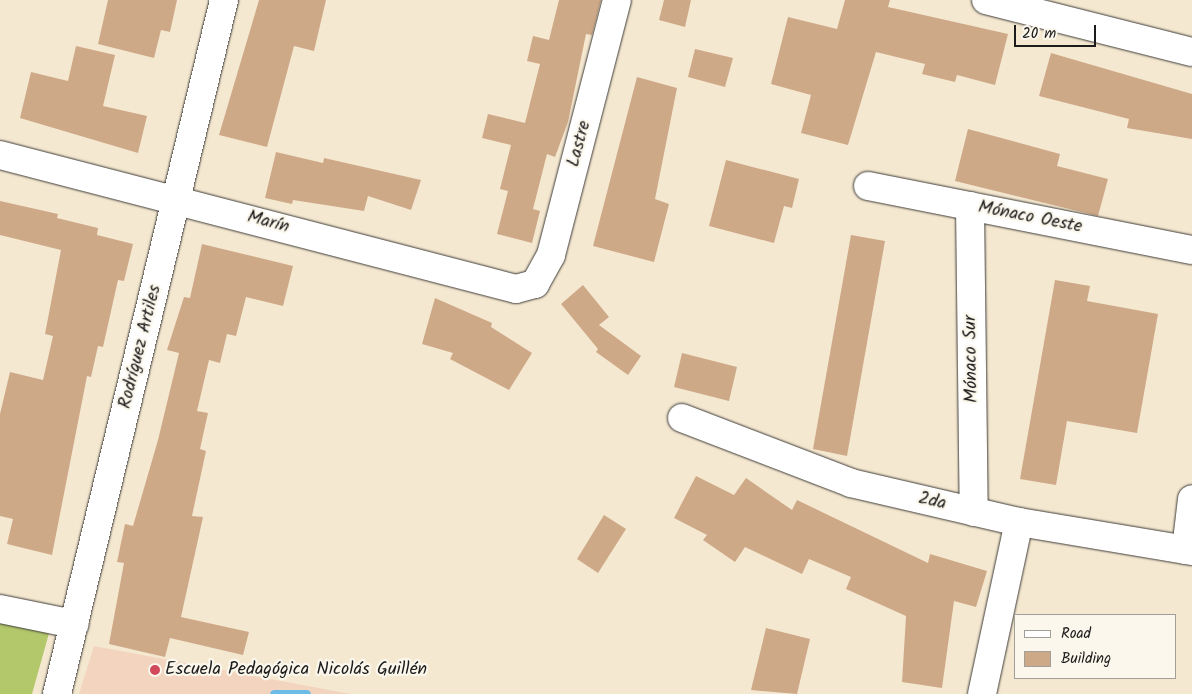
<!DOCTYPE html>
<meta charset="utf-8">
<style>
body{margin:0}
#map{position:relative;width:1192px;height:694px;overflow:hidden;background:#f5e8d1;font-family:Kalam,sans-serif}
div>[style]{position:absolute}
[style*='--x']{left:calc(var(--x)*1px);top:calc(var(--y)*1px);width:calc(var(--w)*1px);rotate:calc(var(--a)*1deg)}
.built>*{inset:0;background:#f3d4bf}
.green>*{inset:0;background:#b3c76b}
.stream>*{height:9px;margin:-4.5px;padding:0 4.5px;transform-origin:4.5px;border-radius:4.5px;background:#6dbce8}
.building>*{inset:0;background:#cea988}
.roads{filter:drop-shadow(0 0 1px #3d3b37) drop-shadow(0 0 1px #3d3b37)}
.minor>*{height:28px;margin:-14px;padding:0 14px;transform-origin:14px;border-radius:14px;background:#fff}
.dots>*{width:14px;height:14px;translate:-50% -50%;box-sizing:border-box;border:2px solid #fbf7ec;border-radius:50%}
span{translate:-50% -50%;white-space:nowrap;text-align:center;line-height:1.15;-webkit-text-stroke:4.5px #fbf7ec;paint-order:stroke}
.street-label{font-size:18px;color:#1c1c1c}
.poi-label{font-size:18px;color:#1c1c1c}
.left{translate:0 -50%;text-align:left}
.legend{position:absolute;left:1014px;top:614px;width:162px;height:65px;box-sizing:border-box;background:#fbf7ec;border:1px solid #a29f99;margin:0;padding:6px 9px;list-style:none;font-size:15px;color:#1c1c1c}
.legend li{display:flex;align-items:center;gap:10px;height:25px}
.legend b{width:25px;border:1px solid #a29f99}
.scale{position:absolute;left:1014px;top:25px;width:82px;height:22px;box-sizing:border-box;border:2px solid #1c1c1c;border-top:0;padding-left:6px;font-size:15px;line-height:18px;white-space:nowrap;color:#1c1c1c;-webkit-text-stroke:4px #fbf7ec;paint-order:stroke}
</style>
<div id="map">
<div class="built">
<div style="clip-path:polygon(94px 646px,351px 694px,79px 694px)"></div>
</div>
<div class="green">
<div style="clip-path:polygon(0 618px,51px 626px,32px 694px,0 694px)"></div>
</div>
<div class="stream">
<div style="--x:274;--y:694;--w:32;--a:0"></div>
</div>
<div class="building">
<div style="clip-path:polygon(108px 0,177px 0,170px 32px,161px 30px,154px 58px,98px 44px)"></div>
<div style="clip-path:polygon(259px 0,326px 0,314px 51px,294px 46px,267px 147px,219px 135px)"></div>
<div style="clip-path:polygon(559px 0,601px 0,592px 35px,586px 34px,568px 122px,555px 157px,547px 154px,533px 209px,540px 211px,532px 243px,497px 234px,508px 191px,500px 189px,511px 145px,482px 138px,488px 114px,525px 123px,540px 64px,527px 61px,533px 36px,549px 40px)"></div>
<div style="clip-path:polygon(664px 0,691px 0,685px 27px,659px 20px)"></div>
<div style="clip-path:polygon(845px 0,890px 0,888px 7px,1008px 34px,995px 85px,957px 75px,955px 82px,922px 74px,925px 64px,876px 52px,848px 145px,801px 133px,811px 95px,771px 84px,788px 17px,837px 29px)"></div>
<div style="clip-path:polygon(76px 46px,115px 55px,103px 106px,147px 116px,138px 153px,20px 118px,31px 72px,68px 81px)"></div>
<div style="clip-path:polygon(695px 49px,733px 58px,725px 87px,688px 77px)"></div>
<div style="clip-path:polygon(1051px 53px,1192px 94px,1192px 139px,1127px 128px,1129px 119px,1039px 96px)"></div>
<div style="clip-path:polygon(637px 77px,677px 88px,655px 199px,669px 204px,654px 262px,593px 246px)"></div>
<div style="clip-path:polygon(968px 129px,1060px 154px,1057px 166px,1108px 179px,1098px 216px,955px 181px)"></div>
<div style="clip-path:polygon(276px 152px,323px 163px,324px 158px,421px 180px,411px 210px,368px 196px,364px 211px,293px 200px,292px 204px,265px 198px)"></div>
<div style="clip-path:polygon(726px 160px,799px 179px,792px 208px,784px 206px,774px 243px,709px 226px)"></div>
<div style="clip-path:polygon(0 201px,58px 214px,57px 218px,98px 228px,97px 235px,133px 244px,124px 281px,118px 280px,103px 347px,98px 346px,91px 377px,87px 376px,52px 555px,7px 544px,13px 519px,0 516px,0 414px,10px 372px,43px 380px,53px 336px,45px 334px,61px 250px,0 235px)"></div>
<div style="clip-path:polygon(851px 235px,885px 241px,847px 456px,813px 449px)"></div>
<div style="clip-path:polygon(202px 244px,293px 266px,283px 306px,246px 297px,236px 336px,227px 334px,220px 363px,209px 360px,197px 411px,208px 413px,200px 449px,206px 451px,192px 516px,203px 517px,181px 617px,249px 632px,243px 655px,170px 638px,165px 657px,109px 644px,124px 563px,117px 562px,125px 524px,133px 526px,158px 440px,179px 353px,167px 350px,184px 297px,190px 298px)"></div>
<div style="clip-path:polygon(1055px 280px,1090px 286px,1087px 301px,1158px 314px,1137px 433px,1067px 421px,1056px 485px,1020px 479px)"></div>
<div style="clip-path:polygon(583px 285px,609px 317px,599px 325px,641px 356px,628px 375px,596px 352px,598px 349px,561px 304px)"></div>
<div style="clip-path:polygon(435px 298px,492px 323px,491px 327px,532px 353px,509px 390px,450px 359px,453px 353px,422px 344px)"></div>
<div style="clip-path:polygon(682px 353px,737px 367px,729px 401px,674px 387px)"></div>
<div style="clip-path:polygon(696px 476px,734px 495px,746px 478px,792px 510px,797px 500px,928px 563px,930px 554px,987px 571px,976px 607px,954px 601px,942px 688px,902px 682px,906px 616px,846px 589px,851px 577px,809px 559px,802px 574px,745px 547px,735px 562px,703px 540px,707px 535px,674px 518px)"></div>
<div style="clip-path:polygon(604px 515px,626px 529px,598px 573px,577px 559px)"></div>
<div style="clip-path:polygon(766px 628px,810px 639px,797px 694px,751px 690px)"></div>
</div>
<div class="roads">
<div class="minor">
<div style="--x:986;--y:0;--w:212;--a:14.2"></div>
<div style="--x:0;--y:155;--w:533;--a:14.56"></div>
<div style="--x:516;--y:289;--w:20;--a:-15"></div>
<div style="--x:535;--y:284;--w:33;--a:-61"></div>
<div style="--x:551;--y:255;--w:263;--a:-75.5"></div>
<div style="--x:868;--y:186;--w:330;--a:11.2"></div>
<div style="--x:970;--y:206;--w:306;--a:89.3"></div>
<div style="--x:682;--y:418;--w:181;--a:21"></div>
<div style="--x:851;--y:483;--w:172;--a:13.1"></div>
<div style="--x:1019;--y:522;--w:175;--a:9.5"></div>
<div style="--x:1186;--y:550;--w:51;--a:-83.3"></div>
<div style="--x:0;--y:609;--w:76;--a:11.5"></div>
<div style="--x:57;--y:694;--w:714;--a:-76.47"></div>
<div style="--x:982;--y:694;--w:176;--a:-77.9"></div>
</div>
</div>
<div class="dots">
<div style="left:155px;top:670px;background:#d1495b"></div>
</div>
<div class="street-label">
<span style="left:580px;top:144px;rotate:-75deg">Lastre</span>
<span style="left:1030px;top:218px;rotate:11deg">Mónaco Oeste</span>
<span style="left:268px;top:223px;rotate:15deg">Marín</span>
<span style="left:141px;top:347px;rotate:-76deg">Rodríguez Artiles</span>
<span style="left:972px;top:359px;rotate:-91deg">Mónaco Sur</span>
<span style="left:932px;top:502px;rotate:13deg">2da</span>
</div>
<div class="poi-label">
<span class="left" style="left:165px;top:670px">Escuela Pedagógica Nicolás Guillén</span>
</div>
<ul class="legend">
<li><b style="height:6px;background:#fff"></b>Road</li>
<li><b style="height:14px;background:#cea988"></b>Building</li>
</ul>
<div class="scale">20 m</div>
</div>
